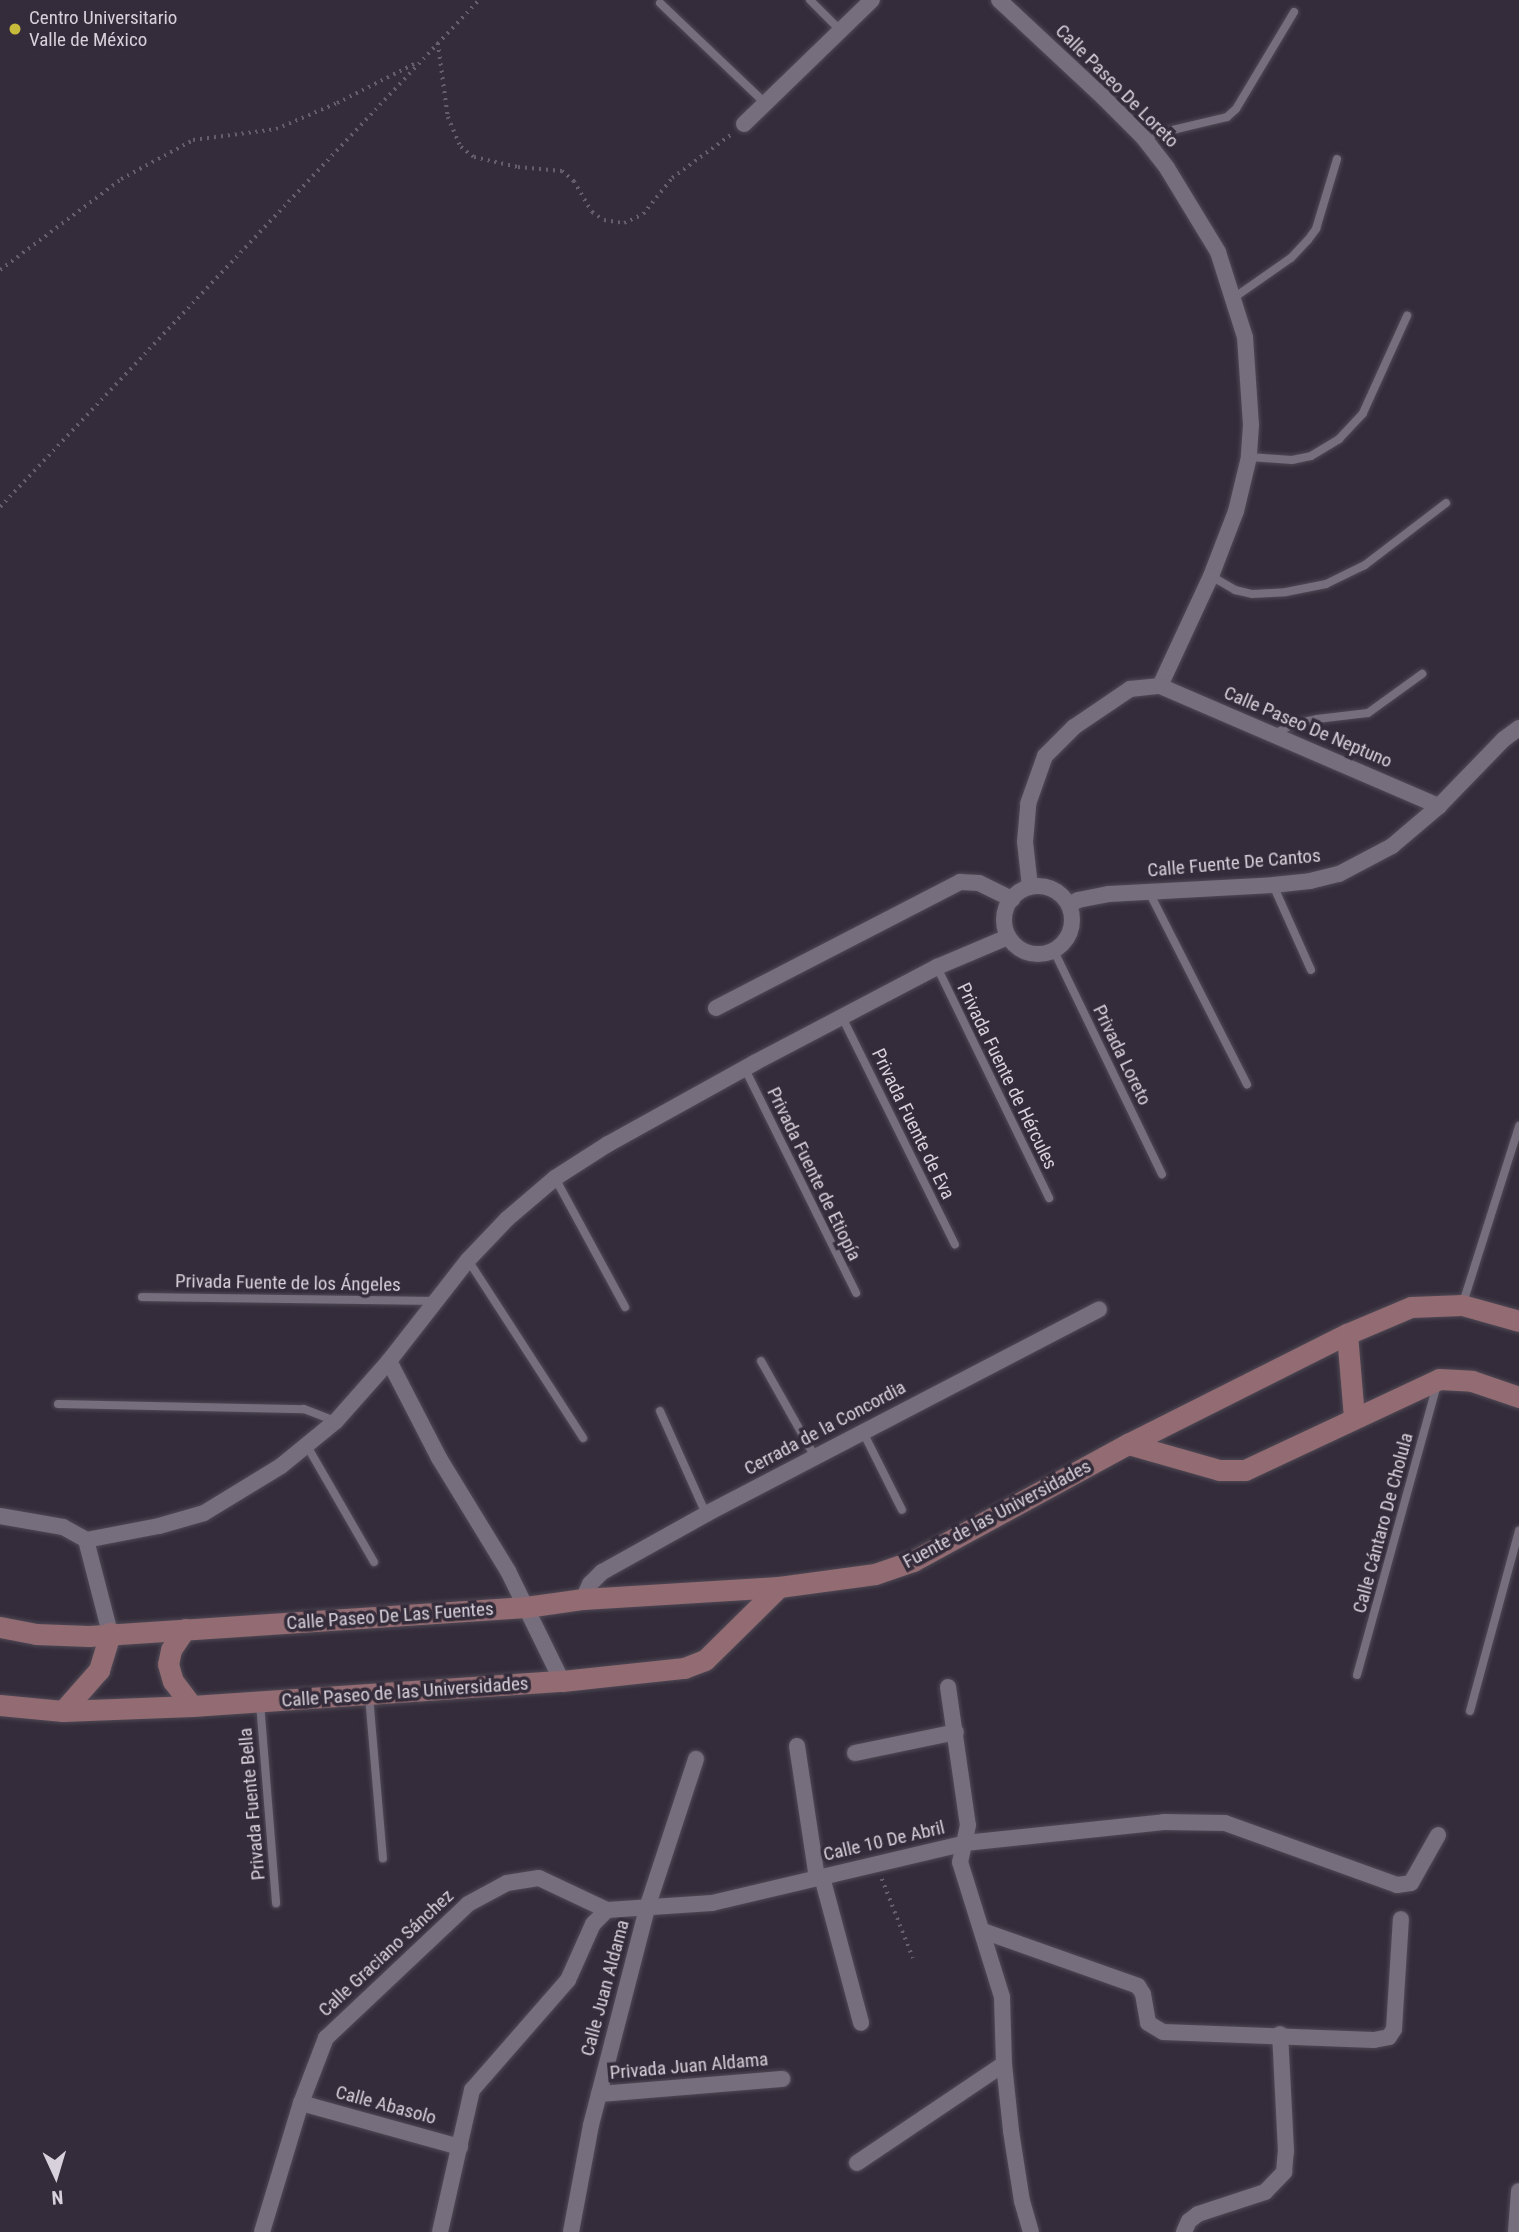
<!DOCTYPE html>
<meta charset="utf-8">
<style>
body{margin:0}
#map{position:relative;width:1519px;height:2232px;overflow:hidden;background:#342c3a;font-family:"Roboto Condensed",sans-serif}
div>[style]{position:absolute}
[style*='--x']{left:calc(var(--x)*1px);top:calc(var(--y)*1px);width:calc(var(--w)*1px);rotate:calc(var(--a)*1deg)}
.path>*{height:3.5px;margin-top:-1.75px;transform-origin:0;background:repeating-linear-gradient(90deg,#665f6b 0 2px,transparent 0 7px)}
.roads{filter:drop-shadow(0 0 2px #4f4955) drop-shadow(0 0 2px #4f4955)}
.lane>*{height:8px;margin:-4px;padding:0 4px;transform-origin:4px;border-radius:4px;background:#766d7d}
.street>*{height:16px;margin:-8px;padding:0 8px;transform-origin:8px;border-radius:8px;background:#766d7d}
.street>.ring{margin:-8px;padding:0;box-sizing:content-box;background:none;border:16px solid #766d7d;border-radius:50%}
.secondary>*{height:21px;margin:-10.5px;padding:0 10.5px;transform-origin:10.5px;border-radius:10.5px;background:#926c72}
.dots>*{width:19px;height:19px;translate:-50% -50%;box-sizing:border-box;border:4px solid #342c3a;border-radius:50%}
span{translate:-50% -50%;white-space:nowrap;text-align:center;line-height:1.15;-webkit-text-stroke:7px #342c3a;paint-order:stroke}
.poi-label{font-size:19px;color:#d6d1da}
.left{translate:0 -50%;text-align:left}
.street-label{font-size:19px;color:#d6d1da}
.north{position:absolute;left:21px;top:2141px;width:70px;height:70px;-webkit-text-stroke:5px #342c3a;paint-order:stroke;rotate:176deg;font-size:19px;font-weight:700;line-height:28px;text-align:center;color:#d6d1da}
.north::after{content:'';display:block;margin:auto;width:24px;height:32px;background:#d6d1da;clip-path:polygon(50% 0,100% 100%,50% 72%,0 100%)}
</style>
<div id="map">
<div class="path">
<div style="--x:438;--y:43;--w:75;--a:82.3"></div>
<div style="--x:448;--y:117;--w:33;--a:67"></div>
<div style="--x:461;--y:147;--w:16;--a:38"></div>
<div style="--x:474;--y:157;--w:45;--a:12.8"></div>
<div style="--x:518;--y:167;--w:44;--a:5.2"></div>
<div style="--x:562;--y:171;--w:16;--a:40"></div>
<div style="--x:574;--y:181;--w:36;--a:60"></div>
<div style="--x:592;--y:212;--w:14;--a:34"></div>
<div style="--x:604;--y:220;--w:20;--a:9"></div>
<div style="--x:624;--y:223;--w:21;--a:-25"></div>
<div style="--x:643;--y:214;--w:46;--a:-51.1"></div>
<div style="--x:672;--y:178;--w:76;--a:-36.4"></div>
<div style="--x:0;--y:270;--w:151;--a:-36.9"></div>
<div style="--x:121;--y:179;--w:82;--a:-28.4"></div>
<div style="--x:193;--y:140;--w:84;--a:-7.5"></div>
<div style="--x:276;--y:129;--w:66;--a:-23.1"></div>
<div style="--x:337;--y:103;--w:89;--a:-26.9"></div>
<div style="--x:0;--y:507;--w:697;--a:-46.63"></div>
<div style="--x:882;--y:1879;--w:85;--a:68.6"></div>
</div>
<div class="roads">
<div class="lane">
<div style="--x:810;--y:0;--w:44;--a:45"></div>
<div style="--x:660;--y:3;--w:145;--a:43.6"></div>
<div style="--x:1143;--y:137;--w:86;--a:-13.4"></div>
<div style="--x:1227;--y:117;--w:12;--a:-42"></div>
<div style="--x:1236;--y:109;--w:113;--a:-59.1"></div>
<div style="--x:1235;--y:297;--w:68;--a:-34.9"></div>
<div style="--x:1291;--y:258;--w:25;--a:-47"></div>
<div style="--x:1308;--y:240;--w:14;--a:-54"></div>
<div style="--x:1316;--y:229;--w:73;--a:-73.3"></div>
<div style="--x:1249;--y:457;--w:43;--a:4"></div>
<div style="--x:1292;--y:460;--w:19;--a:-12"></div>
<div style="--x:1311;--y:456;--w:33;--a:-31"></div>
<div style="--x:1339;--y:439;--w:35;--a:-47"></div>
<div style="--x:1363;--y:413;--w:107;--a:-65.6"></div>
<div style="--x:1211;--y:576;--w:28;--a:30"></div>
<div style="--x:1235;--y:590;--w:17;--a:13"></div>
<div style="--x:1252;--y:594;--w:34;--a:-3"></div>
<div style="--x:1286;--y:592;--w:41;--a:-11.3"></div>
<div style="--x:1326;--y:584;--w:43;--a:-26"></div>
<div style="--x:1365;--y:565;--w:102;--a:-37.4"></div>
<div style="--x:1274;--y:734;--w:22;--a:-27"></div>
<div style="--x:1294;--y:724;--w:24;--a:-12"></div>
<div style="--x:1317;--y:719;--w:51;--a:-6.7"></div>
<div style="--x:1368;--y:713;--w:67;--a:-35.8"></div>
<div style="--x:1273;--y:885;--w:93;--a:65.9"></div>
<div style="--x:1149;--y:892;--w:216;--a:63"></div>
<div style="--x:1054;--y:951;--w:248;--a:64.2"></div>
<div style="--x:937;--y:967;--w:257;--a:64.1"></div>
<div style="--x:842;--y:1017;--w:254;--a:63.6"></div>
<div style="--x:745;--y:1069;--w:250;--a:63.6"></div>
<div style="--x:555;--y:1178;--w:147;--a:61.5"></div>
<div style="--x:468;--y:1260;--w:212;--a:57.1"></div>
<div style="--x:142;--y:1297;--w:291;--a:0.8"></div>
<div style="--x:1463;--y:1303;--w:186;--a:-72.4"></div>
<div style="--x:761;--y:1361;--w:110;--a:60.6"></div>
<div style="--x:58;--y:1404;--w:246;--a:1.2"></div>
<div style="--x:304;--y:1409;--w:34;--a:21"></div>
<div style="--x:660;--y:1411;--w:113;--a:65.9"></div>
<div style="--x:863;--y:1432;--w:87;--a:63.4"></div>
<div style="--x:307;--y:1446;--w:134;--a:60"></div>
<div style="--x:1357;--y:1675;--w:301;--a:-74.6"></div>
<div style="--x:369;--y:1696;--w:163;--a:85.1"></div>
<div style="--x:260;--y:1703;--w:201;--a:85.4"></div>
<div style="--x:1470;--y:1711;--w:187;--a:-74.8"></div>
</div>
<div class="street">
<div style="--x:999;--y:0;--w:142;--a:43"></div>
<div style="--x:1103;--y:97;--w:57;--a:45"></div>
<div style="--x:1143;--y:137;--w:39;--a:52"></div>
<div style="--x:1167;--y:168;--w:98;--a:58.7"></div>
<div style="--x:1218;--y:252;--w:89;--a:72.4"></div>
<div style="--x:1245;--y:337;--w:88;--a:86.1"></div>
<div style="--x:1251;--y:425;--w:32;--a:94"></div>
<div style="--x:1249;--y:457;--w:56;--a:103.5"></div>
<div style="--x:1236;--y:511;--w:70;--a:111"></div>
<div style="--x:1211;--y:576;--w:121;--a:114.9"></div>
<div style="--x:744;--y:124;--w:178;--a:-44.1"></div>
<div class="ring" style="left:1004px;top:886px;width:52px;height:52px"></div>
<div style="--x:1030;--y:887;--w:45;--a:-96.3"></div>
<div style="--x:1025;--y:842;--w:38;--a:-85"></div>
<div style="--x:1028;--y:804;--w:51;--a:-70.5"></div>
<div style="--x:1045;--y:756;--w:41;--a:-45"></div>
<div style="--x:1074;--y:727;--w:68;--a:-34.2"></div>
<div style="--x:1130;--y:689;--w:30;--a:-6"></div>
<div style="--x:1160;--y:686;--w:304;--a:23.3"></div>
<div style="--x:1069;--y:905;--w:10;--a:-29"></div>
<div style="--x:1078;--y:900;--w:32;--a:-11"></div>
<div style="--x:1109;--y:894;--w:164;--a:-3.1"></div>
<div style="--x:1273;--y:885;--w:37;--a:-6"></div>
<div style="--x:1310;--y:881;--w:30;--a:-14"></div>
<div style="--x:1339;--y:874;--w:60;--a:-27.8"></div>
<div style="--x:1392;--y:846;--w:62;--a:-40.4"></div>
<div style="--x:1439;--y:806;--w:93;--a:-45.9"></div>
<div style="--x:1504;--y:739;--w:19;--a:-36"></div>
<div style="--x:716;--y:1008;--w:275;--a:-27.3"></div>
<div style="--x:960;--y:882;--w:19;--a:3"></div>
<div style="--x:979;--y:883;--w:37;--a:26"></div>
<div style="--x:389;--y:1361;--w:109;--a:62.7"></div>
<div style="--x:439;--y:1458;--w:132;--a:58.6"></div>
<div style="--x:508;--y:1571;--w:123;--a:63.9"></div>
<div style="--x:0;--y:1516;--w:64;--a:9.9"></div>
<div style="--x:63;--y:1527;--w:26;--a:29"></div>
<div style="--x:86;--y:1540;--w:96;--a:75.5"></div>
<div style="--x:86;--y:1540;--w:74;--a:-10.9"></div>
<div style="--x:159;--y:1526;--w:47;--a:-16.1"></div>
<div style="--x:204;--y:1513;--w:90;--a:-31.4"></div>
<div style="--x:281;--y:1466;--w:71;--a:-39.3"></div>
<div style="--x:336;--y:1421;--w:80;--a:-48.5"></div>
<div style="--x:389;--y:1361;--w:128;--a:-52"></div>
<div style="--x:468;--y:1260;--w:57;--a:-46.4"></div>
<div style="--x:507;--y:1219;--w:63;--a:-40.5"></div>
<div style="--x:555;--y:1178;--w:63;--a:-32.7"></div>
<div style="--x:608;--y:1144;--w:167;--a:-29"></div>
<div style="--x:754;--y:1063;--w:207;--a:-27.7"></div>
<div style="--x:937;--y:967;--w:77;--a:-22.9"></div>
<div style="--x:583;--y:1599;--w:17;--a:-65"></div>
<div style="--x:590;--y:1584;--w:17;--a:-45"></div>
<div style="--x:602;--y:1572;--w:119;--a:-29.1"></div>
<div style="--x:706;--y:1514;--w:443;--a:-27.5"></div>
<div style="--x:948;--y:1687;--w:139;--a:81.8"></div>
<div style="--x:968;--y:1825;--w:38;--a:102"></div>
<div style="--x:960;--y:1862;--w:141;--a:72.7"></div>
<div style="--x:1002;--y:1997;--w:67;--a:88.3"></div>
<div style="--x:1004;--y:2064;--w:67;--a:84"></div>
<div style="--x:1011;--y:2131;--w:71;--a:81.1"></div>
<div style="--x:1022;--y:2201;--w:32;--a:74"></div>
<div style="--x:797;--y:1746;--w:134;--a:81.4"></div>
<div style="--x:855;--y:1753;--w:103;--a:-11.7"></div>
<div style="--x:822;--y:1877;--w:151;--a:75"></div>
<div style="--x:983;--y:1931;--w:164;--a:19.5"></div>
<div style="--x:1138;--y:1986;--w:9;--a:58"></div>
<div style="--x:1143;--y:1994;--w:29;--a:80"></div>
<div style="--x:1148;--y:2023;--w:17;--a:31"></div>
<div style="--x:1163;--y:2032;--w:211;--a:2.2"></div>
<div style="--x:1374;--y:2040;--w:15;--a:-11"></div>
<div style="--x:1389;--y:2037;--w:9;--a:-58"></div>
<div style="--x:1394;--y:2029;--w:110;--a:-86.4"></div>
<div style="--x:599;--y:2094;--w:184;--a:-4.7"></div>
<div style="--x:301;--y:2103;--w:165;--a:15.5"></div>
<div style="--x:857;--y:2163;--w:177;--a:-34"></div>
<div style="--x:262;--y:2232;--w:135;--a:-73.2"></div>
<div style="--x:301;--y:2103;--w:70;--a:-69"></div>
<div style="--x:326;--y:2038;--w:195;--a:-43.3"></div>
<div style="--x:468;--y:1904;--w:44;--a:-28.3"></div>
<div style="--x:507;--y:1883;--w:32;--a:-9"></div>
<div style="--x:539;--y:1878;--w:75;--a:25.2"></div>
<div style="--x:607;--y:1910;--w:105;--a:-3.8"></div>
<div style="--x:712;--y:1903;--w:260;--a:-13.3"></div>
<div style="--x:965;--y:1843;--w:200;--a:-6"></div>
<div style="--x:1164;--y:1822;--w:61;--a:0.9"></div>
<div style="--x:1225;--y:1823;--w:183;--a:19.8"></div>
<div style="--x:1397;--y:1885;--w:14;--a:-8"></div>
<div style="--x:1411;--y:1883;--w:55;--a:-60.6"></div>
<div style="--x:440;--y:2232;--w:146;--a:-77.3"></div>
<div style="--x:472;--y:2090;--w:146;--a:-48.9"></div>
<div style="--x:568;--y:1980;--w:61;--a:-65.9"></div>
<div style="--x:593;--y:1924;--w:20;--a:-45"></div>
<div style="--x:571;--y:2232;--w:109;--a:-79.4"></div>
<div style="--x:591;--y:2125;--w:224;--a:-75.5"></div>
<div style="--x:647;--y:1908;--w:157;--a:-71.8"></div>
<div style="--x:1184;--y:2232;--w:12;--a:-66"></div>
<div style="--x:1189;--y:2221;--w:11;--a:-38"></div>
<div style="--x:1198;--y:2214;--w:71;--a:-18.2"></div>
<div style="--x:1265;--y:2192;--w:28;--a:-46"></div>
<div style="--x:1284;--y:2172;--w:21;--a:-85"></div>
<div style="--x:1286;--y:2151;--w:117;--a:-92.9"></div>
<div style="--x:1516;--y:2232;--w:41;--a:-85.8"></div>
</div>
<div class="secondary">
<div style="--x:1347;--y:1334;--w:84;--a:85.2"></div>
<div style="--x:1128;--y:1444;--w:95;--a:15.9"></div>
<div style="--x:1219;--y:1470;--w:26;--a:0"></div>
<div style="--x:1245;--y:1470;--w:214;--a:-25.1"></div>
<div style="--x:1439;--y:1379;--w:33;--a:3"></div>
<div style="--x:1472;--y:1381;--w:50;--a:18.8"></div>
<div style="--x:0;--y:1627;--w:37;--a:11"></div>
<div style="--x:36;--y:1634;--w:53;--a:2.2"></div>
<div style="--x:89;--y:1636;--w:438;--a:-3.8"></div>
<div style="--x:526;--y:1607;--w:58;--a:-8"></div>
<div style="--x:583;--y:1599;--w:196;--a:-3.5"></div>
<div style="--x:779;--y:1587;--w:97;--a:-7.7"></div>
<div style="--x:875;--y:1574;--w:40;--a:-18.9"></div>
<div style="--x:913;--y:1561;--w:245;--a:-28.6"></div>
<div style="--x:1128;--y:1444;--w:245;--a:-26.7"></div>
<div style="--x:1347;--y:1334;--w:69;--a:-22.9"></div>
<div style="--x:1411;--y:1307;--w:51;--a:-2.2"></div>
<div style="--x:1462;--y:1305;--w:59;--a:15.7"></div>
<div style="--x:185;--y:1629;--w:25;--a:124"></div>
<div style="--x:171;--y:1650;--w:14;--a:102"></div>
<div style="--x:168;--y:1664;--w:18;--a:74"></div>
<div style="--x:173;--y:1681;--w:31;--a:53"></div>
<div style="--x:0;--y:1705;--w:63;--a:5.4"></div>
<div style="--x:63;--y:1711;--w:129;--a:-2.2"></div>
<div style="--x:192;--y:1706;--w:371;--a:-3.9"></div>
<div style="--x:562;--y:1681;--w:123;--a:-6.1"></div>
<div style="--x:684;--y:1668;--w:22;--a:-21"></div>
<div style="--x:705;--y:1660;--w:104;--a:-44.6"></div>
<div style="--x:63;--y:1711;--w:55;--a:-48.7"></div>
<div style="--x:99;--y:1670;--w:39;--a:-73"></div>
</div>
</div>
<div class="dots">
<div style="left:15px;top:29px;background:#c8bb3b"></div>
</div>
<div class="poi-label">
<span class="left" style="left:29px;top:29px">Centro Universitario<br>Valle de México</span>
</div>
<div class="street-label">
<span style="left:1117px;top:86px;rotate:45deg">Calle Paseo De Loreto</span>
<span style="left:1308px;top:727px;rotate:23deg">Calle Paseo De Neptuno</span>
<span style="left:1234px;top:863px;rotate:-5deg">Calle Fuente De Cantos</span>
<span style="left:1122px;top:1055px;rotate:64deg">Privada Loreto</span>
<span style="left:1007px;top:1076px;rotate:64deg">Privada Fuente de Hércules</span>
<span style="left:913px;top:1124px;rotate:64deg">Privada Fuente de Eva</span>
<span style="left:814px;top:1174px;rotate:64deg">Privada Fuente de Etiopía</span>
<span style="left:288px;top:1283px;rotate:1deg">Privada Fuente de los Ángeles</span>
<span style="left:825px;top:1428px;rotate:-28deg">Cerrada de la Concordia</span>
<span style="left:997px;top:1514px;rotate:-28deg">Fuente de las Universidades</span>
<span style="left:1383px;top:1523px;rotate:-75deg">Calle Cántaro De Cholula</span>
<span style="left:390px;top:1616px;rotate:-4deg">Calle Paseo De Las Fuentes</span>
<span style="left:405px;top:1692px;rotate:-4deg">Calle Paseo de las Universidades</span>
<span style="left:252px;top:1804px;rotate:-95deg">Privada Fuente Bella</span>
<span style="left:884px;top:1841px;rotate:-13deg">Calle 10 De Abril</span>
<span style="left:386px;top:1953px;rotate:-43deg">Calle Graciano Sánchez</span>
<span style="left:605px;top:1988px;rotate:-75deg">Calle Juan Aldama</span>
<span style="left:689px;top:2066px;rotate:-5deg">Privada Juan Aldama</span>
<span style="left:386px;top:2105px;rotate:15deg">Calle Abasolo</span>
</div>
<div class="north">N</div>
</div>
